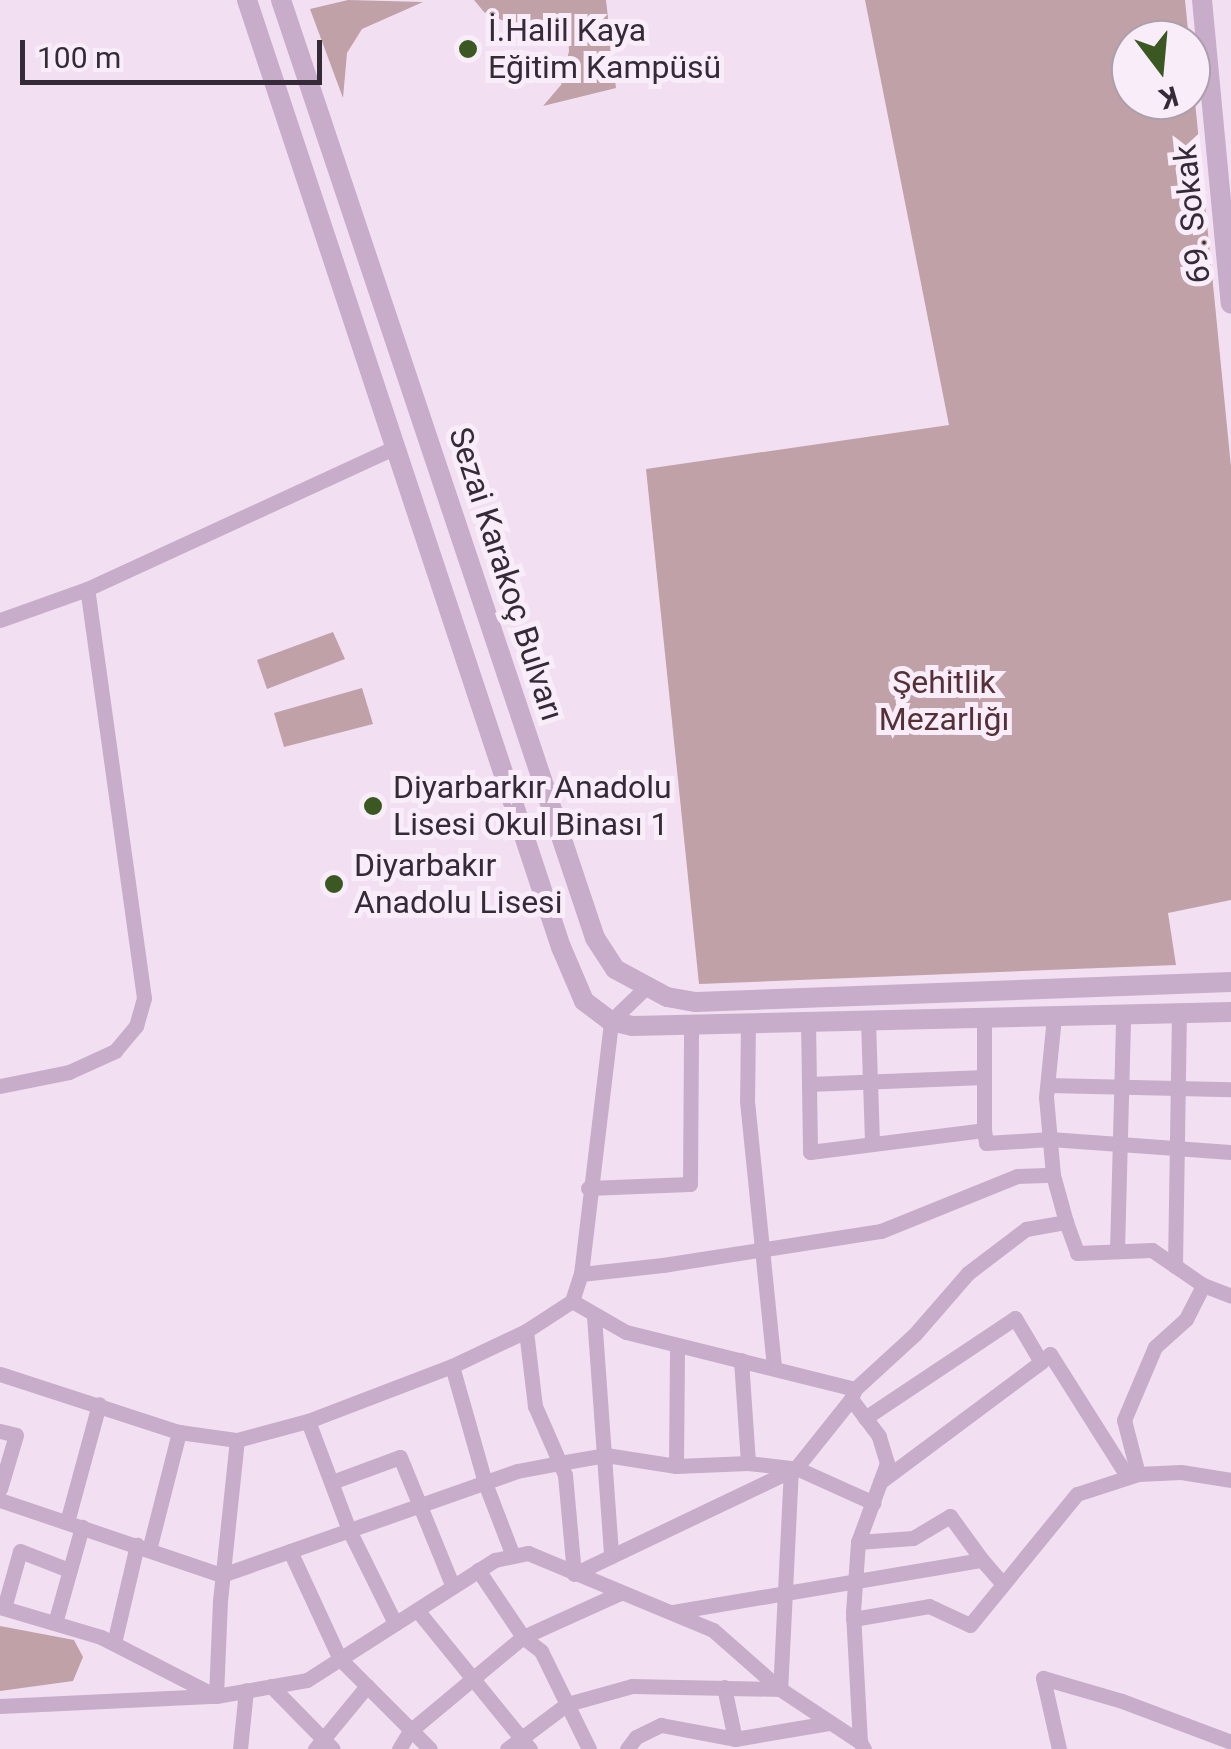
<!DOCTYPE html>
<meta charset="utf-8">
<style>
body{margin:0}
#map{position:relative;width:1231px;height:1749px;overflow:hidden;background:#f2e0f2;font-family:Roboto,sans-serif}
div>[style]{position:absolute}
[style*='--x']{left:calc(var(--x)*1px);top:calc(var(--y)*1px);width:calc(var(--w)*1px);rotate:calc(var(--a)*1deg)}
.green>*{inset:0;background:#c0a1a7}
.minor>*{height:15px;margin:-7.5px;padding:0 7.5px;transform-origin:7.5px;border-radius:7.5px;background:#c8adca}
.tertiary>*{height:20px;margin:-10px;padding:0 10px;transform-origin:10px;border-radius:10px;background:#c8adca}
.dots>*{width:28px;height:28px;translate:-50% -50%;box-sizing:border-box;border:5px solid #f9edf9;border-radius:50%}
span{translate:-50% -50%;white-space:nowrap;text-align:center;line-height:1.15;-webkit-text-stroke:10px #f9edf9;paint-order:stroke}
.poi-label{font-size:32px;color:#352b38}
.left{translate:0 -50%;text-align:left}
.street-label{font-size:32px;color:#352b38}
.park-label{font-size:32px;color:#553036}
.north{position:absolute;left:1111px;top:20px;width:100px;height:100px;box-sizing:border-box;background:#f9edf9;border:2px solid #ab9fac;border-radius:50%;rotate:164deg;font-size:28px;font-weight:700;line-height:40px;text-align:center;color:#352b38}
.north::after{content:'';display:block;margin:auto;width:35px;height:45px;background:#3b5823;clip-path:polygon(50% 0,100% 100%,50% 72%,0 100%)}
.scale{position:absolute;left:20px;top:40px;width:302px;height:45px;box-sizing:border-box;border:5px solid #352b38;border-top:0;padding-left:12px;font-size:30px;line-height:35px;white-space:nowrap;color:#352b38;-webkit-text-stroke:8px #f9edf9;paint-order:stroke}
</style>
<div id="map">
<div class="green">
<div style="clip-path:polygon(348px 0,423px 2px,362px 29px,347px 53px,343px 98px,310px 9px)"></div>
<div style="clip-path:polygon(474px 0,606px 0,616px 88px,543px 106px,561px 85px,569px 51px,568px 31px,558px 24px,506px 22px,484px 12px)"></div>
<div style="clip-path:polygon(865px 0,1185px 0,1189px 40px,1131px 40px,1131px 100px,1191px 100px,1191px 61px,1231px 467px,1231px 900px,1168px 913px,1176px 965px,699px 984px,646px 469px,949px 425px)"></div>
<div style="clip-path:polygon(333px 632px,345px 659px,267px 689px,257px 660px)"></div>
<div style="clip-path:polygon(362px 688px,373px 724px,284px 747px,274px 713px)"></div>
<div style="clip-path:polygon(0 1626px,74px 1640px,83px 1657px,73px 1681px,0 1691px)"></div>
</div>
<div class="minor">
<div style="--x:0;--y:620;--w:92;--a:-19.6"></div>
<div style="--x:87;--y:589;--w:340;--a:-24.7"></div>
<div style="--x:808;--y:1021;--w:131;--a:89.1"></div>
<div style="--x:810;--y:1152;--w:175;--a:-7.2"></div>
<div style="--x:984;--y:1130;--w:113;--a:-90"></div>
<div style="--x:868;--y:1021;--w:123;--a:88.1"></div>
<div style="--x:748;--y:1023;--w:78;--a:90.7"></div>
<div style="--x:747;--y:1101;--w:268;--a:84.2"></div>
<div style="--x:809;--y:1084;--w:175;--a:-2.3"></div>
<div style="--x:1048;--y:1085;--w:183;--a:1.3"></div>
<div style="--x:0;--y:1086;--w:70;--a:-11.5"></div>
<div style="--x:69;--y:1072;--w:51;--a:-24.5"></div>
<div style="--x:115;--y:1051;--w:33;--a:-50"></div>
<div style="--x:136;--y:1026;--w:29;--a:-74"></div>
<div style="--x:144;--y:998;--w:413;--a:-97.9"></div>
<div style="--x:984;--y:1130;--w:13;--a:81"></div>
<div style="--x:986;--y:1143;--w:64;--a:-3.6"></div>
<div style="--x:1050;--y:1139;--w:181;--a:4.1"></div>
<div style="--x:1053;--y:1175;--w:78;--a:-95.1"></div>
<div style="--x:1046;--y:1097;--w:80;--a:-84.3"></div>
<div style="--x:588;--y:1188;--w:102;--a:-2.2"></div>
<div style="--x:690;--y:1184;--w:157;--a:-89.6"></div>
<div style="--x:1117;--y:1251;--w:235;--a:-88.5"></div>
<div style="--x:1175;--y:1266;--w:251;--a:-89.1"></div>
<div style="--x:581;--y:1274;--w:82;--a:-6.3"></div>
<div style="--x:663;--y:1265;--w:221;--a:-8.9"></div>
<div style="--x:881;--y:1231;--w:147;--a:-22"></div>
<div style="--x:1017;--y:1176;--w:36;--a:-2"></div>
<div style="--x:1053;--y:1175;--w:49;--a:74.5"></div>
<div style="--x:572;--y:1301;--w:62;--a:29.9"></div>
<div style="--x:626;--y:1332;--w:236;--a:14"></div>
<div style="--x:594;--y:1316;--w:241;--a:85.9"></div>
<div style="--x:526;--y:1331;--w:76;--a:83.2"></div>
<div style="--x:535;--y:1406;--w:75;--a:66.5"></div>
<div style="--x:565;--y:1475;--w:99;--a:84.8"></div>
<div style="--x:574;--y:1574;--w:246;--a:-25.5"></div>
<div style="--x:796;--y:1468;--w:88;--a:-51.4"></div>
<div style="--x:741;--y:1360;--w:103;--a:86.1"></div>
<div style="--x:452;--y:1366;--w:122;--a:74.2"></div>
<div style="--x:485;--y:1483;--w:78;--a:69"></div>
<div style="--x:0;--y:1374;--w:188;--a:18"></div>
<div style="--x:179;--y:1432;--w:59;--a:7.9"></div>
<div style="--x:237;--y:1440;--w:73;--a:-15"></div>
<div style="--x:308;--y:1421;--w:154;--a:-20.9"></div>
<div style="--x:452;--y:1366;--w:82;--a:-25.3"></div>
<div style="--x:526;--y:1331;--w:55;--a:-33.1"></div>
<div style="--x:572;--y:1301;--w:28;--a:-72"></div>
<div style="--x:581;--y:1274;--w:255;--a:-83.2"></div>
<div style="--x:611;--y:1021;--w:47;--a:-44.1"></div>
<div style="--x:865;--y:1418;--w:180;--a:-33.7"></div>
<div style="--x:1015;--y:1318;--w:51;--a:59.4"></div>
<div style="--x:1041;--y:1362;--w:12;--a:-42"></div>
<div style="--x:1050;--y:1354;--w:144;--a:57.7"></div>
<div style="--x:308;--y:1421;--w:116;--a:69.4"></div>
<div style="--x:349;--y:1530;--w:104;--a:63.7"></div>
<div style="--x:0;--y:1431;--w:16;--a:14"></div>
<div style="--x:16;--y:1435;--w:56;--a:106.5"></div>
<div style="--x:676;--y:1466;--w:121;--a:-89.5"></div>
<div style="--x:796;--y:1468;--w:85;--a:24.2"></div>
<div style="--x:1138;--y:1474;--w:56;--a:-104.5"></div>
<div style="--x:1124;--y:1420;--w:79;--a:-67"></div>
<div style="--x:1155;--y:1347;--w:42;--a:-42.1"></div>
<div style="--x:1186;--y:1319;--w:38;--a:-63"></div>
<div style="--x:332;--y:1482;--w:72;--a:-20.2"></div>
<div style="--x:400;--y:1457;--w:140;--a:67.8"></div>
<div style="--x:880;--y:1482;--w:201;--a:-36.7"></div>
<div style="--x:0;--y:1500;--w:234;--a:18.7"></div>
<div style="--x:222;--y:1575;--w:313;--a:-19.4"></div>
<div style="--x:517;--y:1471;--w:44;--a:-10.5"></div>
<div style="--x:560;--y:1463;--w:47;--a:-9.9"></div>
<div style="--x:606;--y:1455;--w:71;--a:8.9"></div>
<div style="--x:676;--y:1466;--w:72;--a:-2.4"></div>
<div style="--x:748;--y:1463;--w:43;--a:6.6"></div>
<div style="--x:791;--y:1468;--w:221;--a:92.8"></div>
<div style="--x:780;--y:1689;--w:148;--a:-178.8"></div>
<div style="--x:632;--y:1686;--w:67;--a:164.5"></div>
<div style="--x:567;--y:1704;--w:75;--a:143.1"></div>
<div style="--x:67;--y:1522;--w:122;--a:-74.8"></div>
<div style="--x:858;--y:1542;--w:55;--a:-4.2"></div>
<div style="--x:913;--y:1538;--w:43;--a:-30.7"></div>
<div style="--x:950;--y:1516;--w:54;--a:54"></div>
<div style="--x:149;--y:1550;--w:122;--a:-75.7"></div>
<div style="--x:290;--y:1551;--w:119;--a:65.2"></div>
<div style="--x:340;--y:1659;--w:127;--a:45"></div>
<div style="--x:478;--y:1570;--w:81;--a:56.1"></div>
<div style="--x:523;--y:1637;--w:23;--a:38"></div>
<div style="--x:541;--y:1651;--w:109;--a:63.9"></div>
<div style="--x:0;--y:1607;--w:105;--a:16.5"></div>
<div style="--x:101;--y:1637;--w:125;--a:27.2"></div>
<div style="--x:4;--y:1608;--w:59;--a:-74.3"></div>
<div style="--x:20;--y:1551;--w:53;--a:21.2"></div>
<div style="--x:417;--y:1610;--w:179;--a:50.9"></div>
<div style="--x:673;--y:1612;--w:313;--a:-9.6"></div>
<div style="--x:982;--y:1560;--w:32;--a:49"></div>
<div style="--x:853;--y:1619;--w:77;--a:-9.7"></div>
<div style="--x:929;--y:1606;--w:45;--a:24.9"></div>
<div style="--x:970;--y:1625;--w:169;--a:-50.8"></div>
<div style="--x:1077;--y:1494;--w:64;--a:-18.2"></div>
<div style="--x:1138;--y:1474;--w:43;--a:-2.7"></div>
<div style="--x:1181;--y:1472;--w:51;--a:9.1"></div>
<div style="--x:55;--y:1623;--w:100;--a:-74.3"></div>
<div style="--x:114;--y:1643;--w:101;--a:-76.8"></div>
<div style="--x:271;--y:1686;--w:88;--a:45.5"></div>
<div style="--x:724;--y:1687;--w:53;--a:78.1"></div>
<div style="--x:216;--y:1696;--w:95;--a:-87.6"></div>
<div style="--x:220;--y:1601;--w:162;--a:-84"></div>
<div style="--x:0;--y:1706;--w:216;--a:-2.7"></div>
<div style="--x:216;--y:1696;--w:92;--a:-10"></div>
<div style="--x:307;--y:1680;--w:223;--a:-32.6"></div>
<div style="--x:495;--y:1560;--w:34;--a:-12"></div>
<div style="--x:528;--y:1553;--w:200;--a:22.6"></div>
<div style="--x:713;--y:1630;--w:89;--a:41.4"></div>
<div style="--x:780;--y:1689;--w:96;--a:33.5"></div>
<div style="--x:860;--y:1742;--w:8;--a:60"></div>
<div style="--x:860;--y:1742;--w:130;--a:-93.1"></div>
<div style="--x:853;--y:1612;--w:70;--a:-85.9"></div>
<div style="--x:858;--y:1542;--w:84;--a:-69.8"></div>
<div style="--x:887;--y:1463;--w:28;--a:-107"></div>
<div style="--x:879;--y:1436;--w:46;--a:-127.1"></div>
<div style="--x:851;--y:1399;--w:11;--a:-68"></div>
<div style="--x:855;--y:1389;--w:81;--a:-42.5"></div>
<div style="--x:915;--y:1334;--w:81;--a:-49"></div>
<div style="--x:968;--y:1273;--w:73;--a:-37.2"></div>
<div style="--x:1026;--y:1229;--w:41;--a:-9.9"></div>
<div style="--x:1066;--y:1222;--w:33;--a:70"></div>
<div style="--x:1077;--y:1253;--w:75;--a:-2.3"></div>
<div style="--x:1152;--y:1250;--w:62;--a:34.5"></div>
<div style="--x:1203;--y:1285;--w:30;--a:21"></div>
<div style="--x:240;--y:1749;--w:59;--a:-84.2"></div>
<div style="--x:315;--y:1749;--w:82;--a:-50.5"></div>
<div style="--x:399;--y:1749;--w:21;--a:-59"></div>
<div style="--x:410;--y:1731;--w:147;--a:-39.8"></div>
<div style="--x:523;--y:1637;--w:107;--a:-24.4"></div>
<div style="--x:627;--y:1749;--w:15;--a:-53"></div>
<div style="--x:636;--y:1737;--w:28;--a:-26"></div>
<div style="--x:661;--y:1725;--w:75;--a:10.7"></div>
<div style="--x:735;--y:1739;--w:95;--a:-9.7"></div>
<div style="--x:1059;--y:1749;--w:73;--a:-102.7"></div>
<div style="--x:1043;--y:1678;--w:82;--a:16.2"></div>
<div style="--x:1122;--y:1701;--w:116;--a:20.6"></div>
</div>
<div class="tertiary">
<div style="--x:247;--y:0;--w:998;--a:71.66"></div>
<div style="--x:561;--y:947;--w:59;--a:66.9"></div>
<div style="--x:584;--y:1001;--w:34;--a:37"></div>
<div style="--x:611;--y:1021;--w:22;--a:13"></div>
<div style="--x:632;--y:1026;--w:599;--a:-1.34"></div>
<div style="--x:281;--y:0;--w:989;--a:71.49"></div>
<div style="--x:595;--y:938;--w:37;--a:57"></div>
<div style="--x:615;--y:969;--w:59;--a:28.3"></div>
<div style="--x:667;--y:997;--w:29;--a:10"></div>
<div style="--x:696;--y:1002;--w:535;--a:-2.14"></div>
<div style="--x:1202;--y:0;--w:305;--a:84.6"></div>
</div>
<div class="dots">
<div style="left:468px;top:49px;background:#3b5823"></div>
<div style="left:373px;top:806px;background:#3b5823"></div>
<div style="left:334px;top:884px;background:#3b5823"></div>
</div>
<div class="poi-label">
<span class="left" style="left:488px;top:49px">İ.Halil Kaya<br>Eğitim Kampüsü</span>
<span class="left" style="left:393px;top:806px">Diyarbarkır Anadolu<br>Lisesi Okul Binası 1</span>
<span class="left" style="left:354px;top:884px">Diyarbakır<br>Anadolu Lisesi</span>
</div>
<div class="street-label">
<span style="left:1192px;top:214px;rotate:-96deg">69. Sokak</span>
<span style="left:506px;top:574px;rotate:72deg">Sezai Karakoç Bulvarı</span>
</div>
<div class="park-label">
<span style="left:944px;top:701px">Şehitlik<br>Mezarlığı</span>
</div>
<div class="north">K</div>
<div class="scale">100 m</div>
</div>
